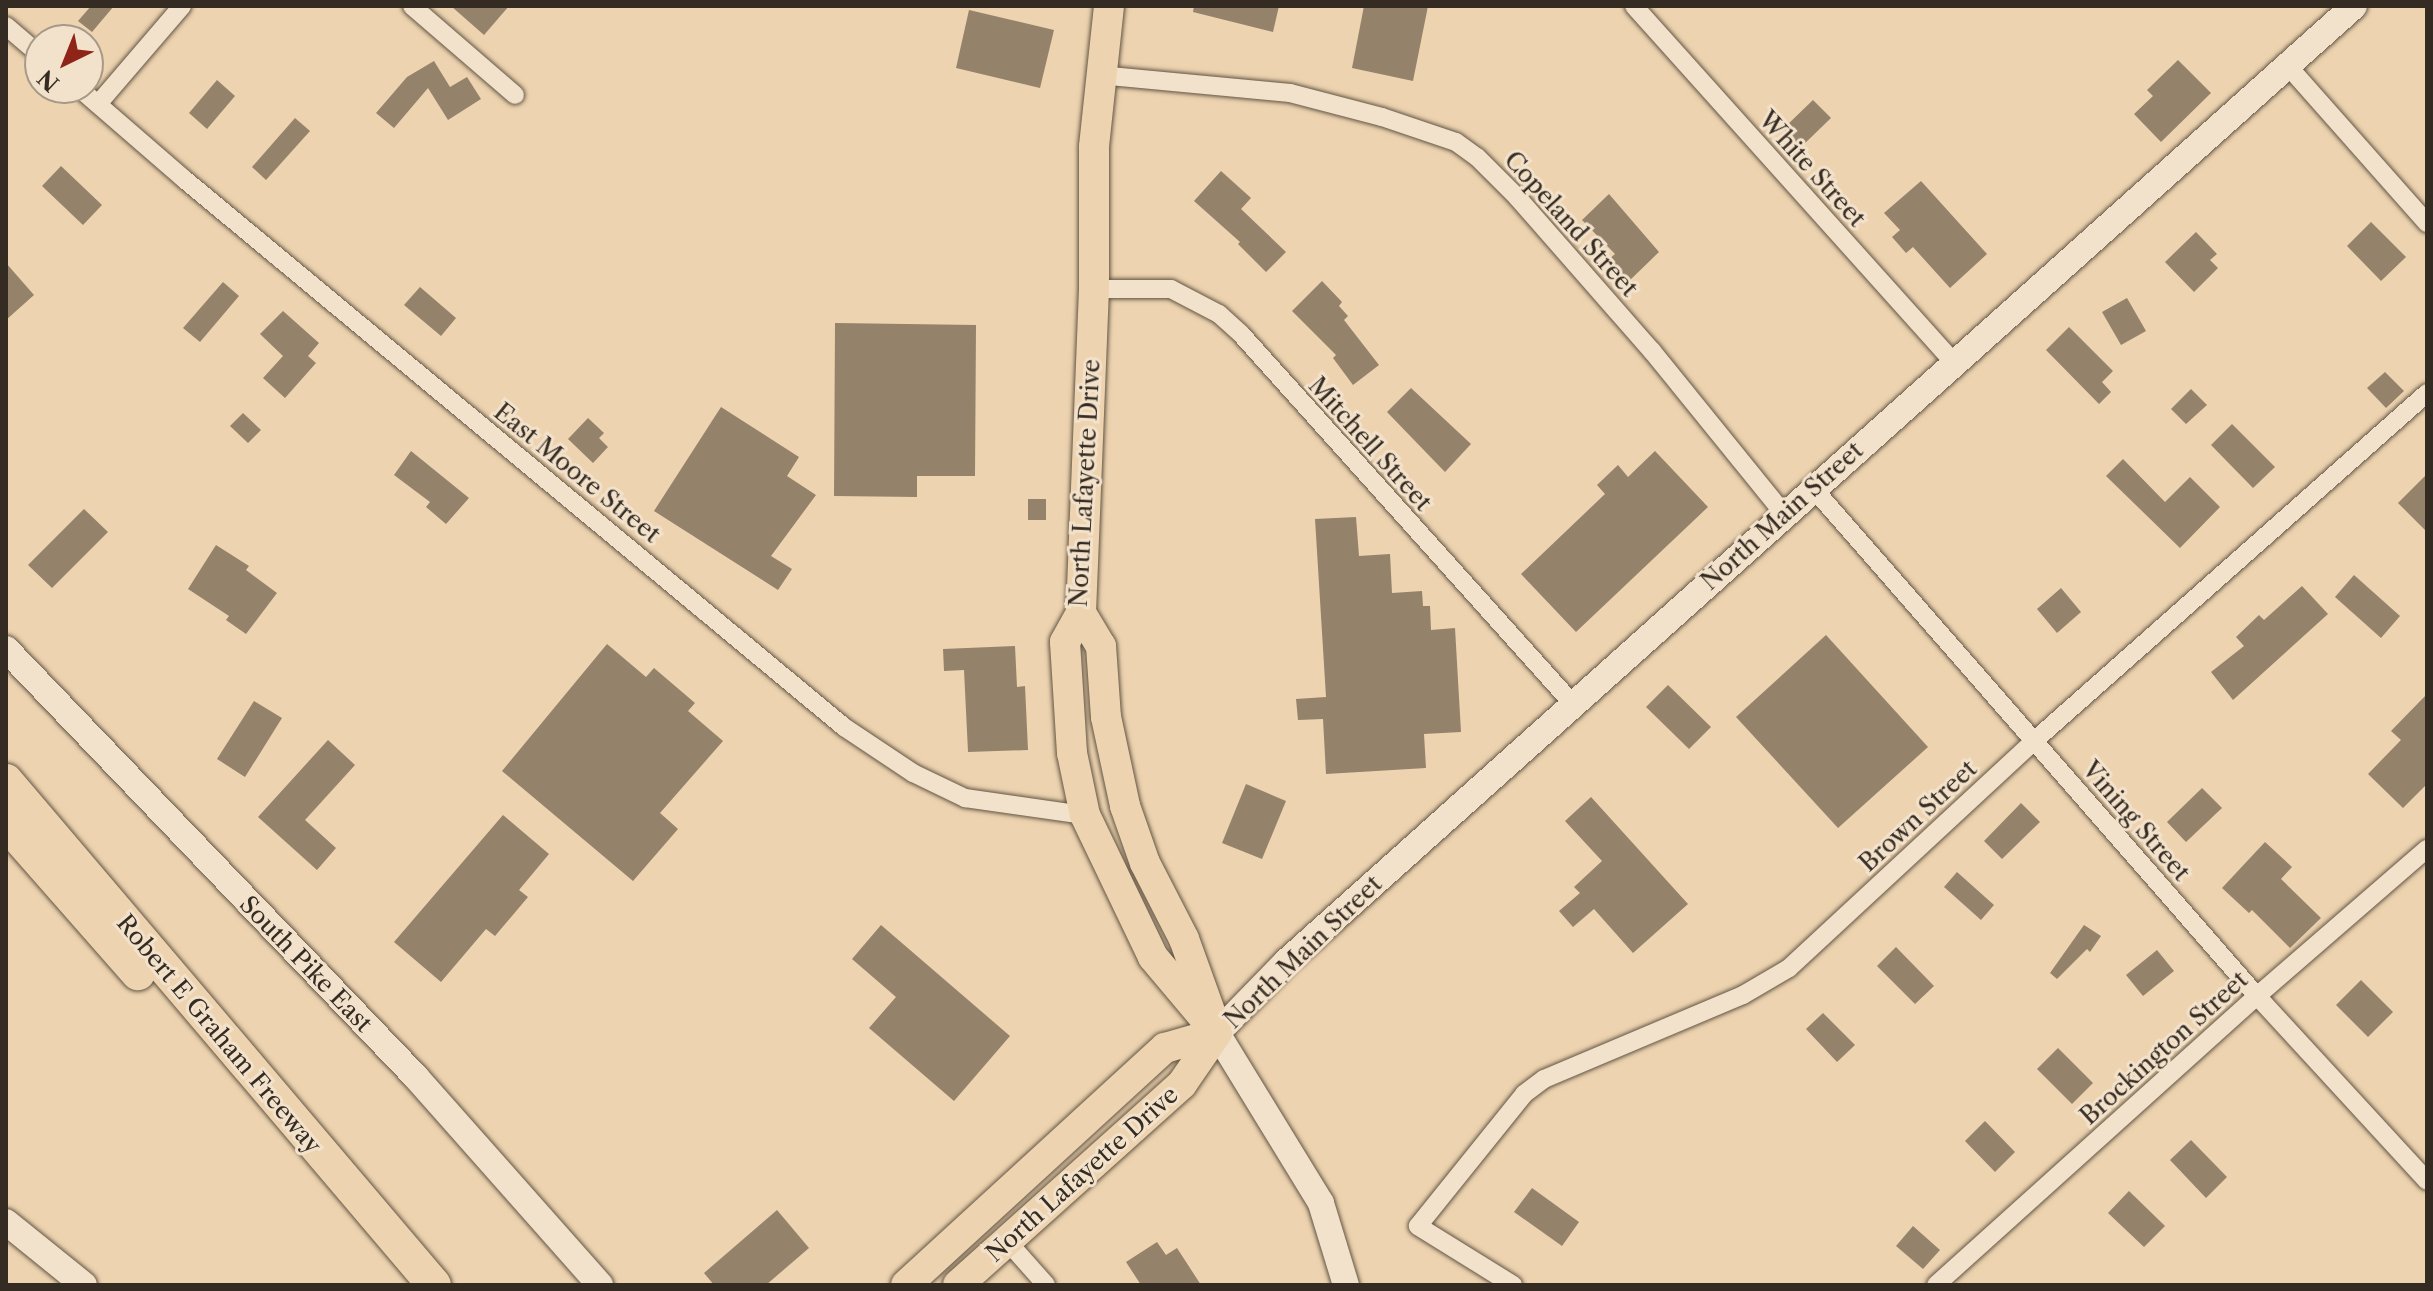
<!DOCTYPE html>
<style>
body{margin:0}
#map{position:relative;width:2433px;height:1291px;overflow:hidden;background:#edd3af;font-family:"Libre Caslon Text",serif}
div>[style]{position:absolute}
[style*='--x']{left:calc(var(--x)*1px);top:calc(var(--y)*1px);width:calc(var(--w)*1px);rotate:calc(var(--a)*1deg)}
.building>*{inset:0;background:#94826b}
.roads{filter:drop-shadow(0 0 2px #625545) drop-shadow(0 0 2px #625545)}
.street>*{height:18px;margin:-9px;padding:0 9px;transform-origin:9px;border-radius:9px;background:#f3e2cb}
.secondary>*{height:26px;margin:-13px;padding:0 13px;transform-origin:13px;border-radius:13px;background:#f3e2cb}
.primary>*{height:30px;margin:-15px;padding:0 15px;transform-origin:15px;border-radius:15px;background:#edd3af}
.highway>*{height:34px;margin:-17px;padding:0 17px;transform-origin:17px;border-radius:17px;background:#edd3af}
span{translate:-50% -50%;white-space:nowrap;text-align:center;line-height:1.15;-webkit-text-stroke:6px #f3e2cb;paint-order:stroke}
.street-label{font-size:24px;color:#342b22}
.frame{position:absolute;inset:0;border:8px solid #342b22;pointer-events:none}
.north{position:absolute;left:24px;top:24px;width:80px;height:80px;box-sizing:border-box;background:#f3e2cb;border:2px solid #a79987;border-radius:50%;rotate:223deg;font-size:22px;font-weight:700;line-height:32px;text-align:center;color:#342b22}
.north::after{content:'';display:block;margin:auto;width:28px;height:36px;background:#8f2418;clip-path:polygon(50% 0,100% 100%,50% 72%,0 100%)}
</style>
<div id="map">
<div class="building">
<div style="clip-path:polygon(91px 6px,114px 6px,92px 32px,78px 21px)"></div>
<div style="clip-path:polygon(451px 6px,509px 6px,484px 35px)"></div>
<div style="clip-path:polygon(1194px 6px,1279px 6px,1273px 32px,1193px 12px)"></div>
<div style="clip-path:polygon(1364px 6px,1428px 6px,1413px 81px,1352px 68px)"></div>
<div style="clip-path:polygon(969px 10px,1054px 30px,1040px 88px,956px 68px)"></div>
<div style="clip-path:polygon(2178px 60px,2211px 93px,2161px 142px,2134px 114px,2153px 96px,2147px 90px)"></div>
<div style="clip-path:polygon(434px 61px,450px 87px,467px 77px,481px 99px,448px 120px,428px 88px,394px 128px,376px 113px,407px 77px)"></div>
<div style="clip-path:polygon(217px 80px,235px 96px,207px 129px,189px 113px)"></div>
<div style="clip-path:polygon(1813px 100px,1831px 118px,1801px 147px,1783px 129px)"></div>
<div style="clip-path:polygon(295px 118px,310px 131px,266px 180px,252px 167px)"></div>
<div style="clip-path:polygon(61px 166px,102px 205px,83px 225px,42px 186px)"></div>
<div style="clip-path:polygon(1221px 171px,1251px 198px,1241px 209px,1286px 252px,1266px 272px,1238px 244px,1240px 242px,1194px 201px)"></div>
<div style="clip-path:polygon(1921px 181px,1987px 254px,1950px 288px,1913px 247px,1906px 253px,1892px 237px,1900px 230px,1884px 213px)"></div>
<div style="clip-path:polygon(1609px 194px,1659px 252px,1628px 282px,1607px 261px,1615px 254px,1582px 220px)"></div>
<div style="clip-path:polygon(2371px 222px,2406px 257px,2381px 281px,2347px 246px)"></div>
<div style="clip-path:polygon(2196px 232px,2217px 254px,2210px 260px,2218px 268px,2194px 292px,2165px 262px)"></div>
<div style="clip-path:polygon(6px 263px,34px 295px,6px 320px)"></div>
<div style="clip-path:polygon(1322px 281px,1342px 302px,1339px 306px,1348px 316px,1344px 320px,1379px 365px,1353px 385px,1333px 358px,1336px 355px,1292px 311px)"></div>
<div style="clip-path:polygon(223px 282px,239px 296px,200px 342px,183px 328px)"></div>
<div style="clip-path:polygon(420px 287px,456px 318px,441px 336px,404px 305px)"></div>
<div style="clip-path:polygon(2127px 298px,2146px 331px,2121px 345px,2102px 312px)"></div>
<div style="clip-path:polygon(283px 311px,319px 343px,308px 356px,316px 363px,285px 398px,263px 378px,283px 356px,260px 334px)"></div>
<div style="clip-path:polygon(835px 323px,976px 325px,975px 476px,917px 476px,917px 497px,834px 496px)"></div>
<div style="clip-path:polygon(2069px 327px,2113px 371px,2102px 382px,2111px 392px,2099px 404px,2046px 350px)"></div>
<div style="clip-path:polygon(2385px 372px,2404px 391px,2386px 408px,2367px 388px)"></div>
<div style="clip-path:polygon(1411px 388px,1471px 444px,1445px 472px,1387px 412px)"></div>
<div style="clip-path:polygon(2191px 389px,2207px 405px,2186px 424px,2171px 409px)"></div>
<div style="clip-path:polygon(721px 407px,799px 457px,787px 476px,816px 495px,771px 556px,792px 569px,778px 590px,654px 511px)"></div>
<div style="clip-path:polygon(243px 413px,261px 430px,248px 443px,230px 426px)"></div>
<div style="clip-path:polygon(588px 418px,604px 433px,599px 438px,608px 447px,593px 463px,568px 439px)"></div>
<div style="clip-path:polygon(2232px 424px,2275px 467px,2253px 488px,2211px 445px)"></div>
<div style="clip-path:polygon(411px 451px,469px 498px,446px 524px,426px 507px,430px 502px,394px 475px)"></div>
<div style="clip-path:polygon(1655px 451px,1708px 507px,1576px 632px,1521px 574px,1605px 494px,1597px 485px,1618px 465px,1628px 477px)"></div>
<div style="clip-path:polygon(2123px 459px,2165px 502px,2190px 477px,2220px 507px,2180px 548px,2106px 476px)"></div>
<div style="clip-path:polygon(2427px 474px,2427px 532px,2398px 503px)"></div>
<div style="clip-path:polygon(1028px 499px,1046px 499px,1046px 520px,1028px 520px)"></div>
<div style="clip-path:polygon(84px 509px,108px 532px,52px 588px,28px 565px)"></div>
<div style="clip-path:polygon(1356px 517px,1359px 556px,1390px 554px,1392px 593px,1422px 591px,1423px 606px,1430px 606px,1431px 630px,1455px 628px,1461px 732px,1424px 734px,1426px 768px,1326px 774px,1323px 719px,1298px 720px,1296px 699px,1326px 697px,1315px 519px)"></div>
<div style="clip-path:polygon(216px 545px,249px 566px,246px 570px,277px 593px,246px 634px,226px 620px,229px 616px,188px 589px)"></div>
<div style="clip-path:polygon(2354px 575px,2400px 616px,2381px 638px,2335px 597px)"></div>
<div style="clip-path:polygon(2302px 586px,2328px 614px,2233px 700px,2211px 672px,2244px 646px,2236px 637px,2259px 615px,2264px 620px)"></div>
<div style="clip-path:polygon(2061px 588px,2081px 612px,2057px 633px,2037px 609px)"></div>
<div style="clip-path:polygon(1826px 635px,1928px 747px,1838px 828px,1736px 717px)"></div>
<div style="clip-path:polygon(607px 644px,646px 677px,654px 668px,695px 703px,688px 711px,723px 741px,660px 813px,678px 829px,633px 881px,502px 771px)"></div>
<div style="clip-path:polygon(1015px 646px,1017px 687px,1025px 686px,1028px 750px,968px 752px,964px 670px,944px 671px,943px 649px)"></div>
<div style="clip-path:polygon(1668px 685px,1711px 727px,1689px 749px,1646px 707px)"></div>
<div style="clip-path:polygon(2427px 694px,2427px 784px,2403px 808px,2368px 774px,2401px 740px,2391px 731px)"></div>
<div style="clip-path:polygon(254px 701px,282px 718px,245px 777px,217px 759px)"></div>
<div style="clip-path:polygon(328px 740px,355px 765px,305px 820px,336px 848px,317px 870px,258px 817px)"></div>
<div style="clip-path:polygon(1246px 784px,1286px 801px,1262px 859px,1222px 843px)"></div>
<div style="clip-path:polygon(2202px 788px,2222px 808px,2186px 842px,2167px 822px)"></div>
<div style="clip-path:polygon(1591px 797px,1688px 904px,1633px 953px,1594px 909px,1573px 927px,1559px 911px,1580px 893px,1574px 887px,1602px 861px,1565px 821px)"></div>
<div style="clip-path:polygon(2021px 803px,2040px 822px,2002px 859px,1984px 841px)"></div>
<div style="clip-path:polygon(503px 815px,549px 854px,519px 890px,528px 897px,495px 936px,486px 929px,441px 982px,394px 942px)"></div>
<div style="clip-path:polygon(2265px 842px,2292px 867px,2281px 879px,2321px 918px,2290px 948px,2252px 910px,2249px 913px,2222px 888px)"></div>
<div style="clip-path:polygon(1957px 872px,1994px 905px,1981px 920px,1944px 887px)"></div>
<div style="clip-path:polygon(881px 925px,1010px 1036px,954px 1101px,869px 1028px,896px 997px,852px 959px)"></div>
<div style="clip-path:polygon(2084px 925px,2101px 936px,2090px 952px,2087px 949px,2057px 979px,2050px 973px)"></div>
<div style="clip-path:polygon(1896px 947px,1934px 986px,1915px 1004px,1877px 966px)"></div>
<div style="clip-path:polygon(2157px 950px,2174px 971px,2143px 996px,2126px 975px)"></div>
<div style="clip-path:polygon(2361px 980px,2393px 1012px,2368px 1037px,2336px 1005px)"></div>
<div style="clip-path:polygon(1823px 1013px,1855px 1045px,1837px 1062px,1806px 1029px)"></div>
<div style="clip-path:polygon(2058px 1048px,2093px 1083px,2072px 1104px,2037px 1069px)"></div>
<div style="clip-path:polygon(1985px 1121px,2015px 1152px,1995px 1172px,1965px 1141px)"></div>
<div style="clip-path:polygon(2191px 1140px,2227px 1177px,2206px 1198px,2170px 1160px)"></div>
<div style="clip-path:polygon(1532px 1188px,1579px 1222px,1562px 1246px,1514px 1212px)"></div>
<div style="clip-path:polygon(2129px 1191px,2165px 1226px,2144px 1247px,2108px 1213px)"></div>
<div style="clip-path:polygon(777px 1210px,809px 1248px,766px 1285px,714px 1285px,704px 1273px)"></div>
<div style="clip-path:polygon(1913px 1226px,1940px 1250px,1923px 1269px,1896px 1246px)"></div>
<div style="clip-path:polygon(1157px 1242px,1166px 1255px,1177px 1248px,1201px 1285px,1141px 1285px,1126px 1262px)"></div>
</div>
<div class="roads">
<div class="street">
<div style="--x:412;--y:6;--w:136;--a:40.8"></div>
<div style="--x:1634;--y:6;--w:479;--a:48.1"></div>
<div style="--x:6;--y:26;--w:45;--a:40.5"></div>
<div style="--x:2288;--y:66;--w:210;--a:48.5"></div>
<div style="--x:1099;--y:75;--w:192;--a:5.4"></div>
<div style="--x:1290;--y:93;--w:95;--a:14.6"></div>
<div style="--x:1382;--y:117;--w:78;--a:18.7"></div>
<div style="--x:1456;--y:142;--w:26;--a:36"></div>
<div style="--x:1477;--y:157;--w:57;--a:45"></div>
<div style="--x:1517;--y:197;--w:205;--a:48.8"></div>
<div style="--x:1652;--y:351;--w:210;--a:51"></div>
<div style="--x:79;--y:88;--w:139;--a:40.9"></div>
<div style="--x:184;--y:179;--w:858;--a:39.7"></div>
<div style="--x:844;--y:727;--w:83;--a:33.7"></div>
<div style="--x:913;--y:773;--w:58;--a:25.7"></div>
<div style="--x:965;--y:798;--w:121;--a:8.1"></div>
<div style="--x:98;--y:104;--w:129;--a:-49.4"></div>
<div style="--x:1094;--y:289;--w:77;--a:0"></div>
<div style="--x:1171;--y:289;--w:54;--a:27.5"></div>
<div style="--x:1219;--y:314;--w:30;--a:42"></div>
<div style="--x:1241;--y:334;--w:497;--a:48.1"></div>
<div style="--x:1813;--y:488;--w:675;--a:48.85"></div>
<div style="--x:2257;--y:996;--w:251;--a:47.4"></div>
<div style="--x:1007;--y:1241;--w:59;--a:48.4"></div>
<div style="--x:1513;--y:1285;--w:112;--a:-148.2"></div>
<div style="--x:1418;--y:1226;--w:169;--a:-51.2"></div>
<div style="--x:1524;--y:1094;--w:25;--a:-37"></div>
<div style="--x:1544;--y:1079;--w:216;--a:-22.9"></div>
<div style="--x:1743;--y:995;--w:53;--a:-30.4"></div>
<div style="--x:1789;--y:968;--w:334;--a:-42.8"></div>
<div style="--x:2034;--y:741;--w:525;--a:-41.52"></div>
<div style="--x:1936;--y:1285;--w:432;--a:-42"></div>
<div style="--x:2257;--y:996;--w:225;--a:-40.9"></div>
</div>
<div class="secondary">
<div style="--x:6;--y:649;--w:593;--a:46.23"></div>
<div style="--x:416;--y:1077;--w:278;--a:48.5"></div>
<div style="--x:6;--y:1222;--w:100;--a:38.9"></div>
<div style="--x:1346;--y:1285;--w:86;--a:-107"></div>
<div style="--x:1321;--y:1203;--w:199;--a:-121.5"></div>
<div style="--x:1217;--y:1033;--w:99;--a:-45.8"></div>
<div style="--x:1286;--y:962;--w:1433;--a:-41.83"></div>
</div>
<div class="primary">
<div style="--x:1109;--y:6;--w:142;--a:96.1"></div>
<div style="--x:1094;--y:147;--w:142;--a:90"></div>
<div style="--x:1094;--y:289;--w:324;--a:92.3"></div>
<div style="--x:1081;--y:613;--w:33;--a:119"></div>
<div style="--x:1065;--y:642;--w:111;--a:86.4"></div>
<div style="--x:1072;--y:753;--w:63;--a:78.2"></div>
<div style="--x:1085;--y:815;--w:157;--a:64.4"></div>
<div style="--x:1153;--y:957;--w:99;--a:49.9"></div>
<div style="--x:1081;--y:613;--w:39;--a:59"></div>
<div style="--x:1101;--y:646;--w:71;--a:86"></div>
<div style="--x:1106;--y:717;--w:91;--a:77.9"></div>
<div style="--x:1125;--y:806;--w:60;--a:70.7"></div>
<div style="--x:1145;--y:863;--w:85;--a:62.8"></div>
<div style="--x:1184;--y:939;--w:80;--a:70.2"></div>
<div style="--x:906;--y:1285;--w:351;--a:-42.5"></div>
<div style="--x:1165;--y:1048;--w:54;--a:-16.1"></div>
<div style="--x:958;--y:1285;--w:301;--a:-41.9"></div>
<div style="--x:1182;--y:1084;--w:62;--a:-55.5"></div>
</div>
<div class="highway">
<div style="--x:6;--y:781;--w:661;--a:49.66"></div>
<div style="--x:6;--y:823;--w:200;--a:48.7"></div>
</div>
</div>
<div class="street-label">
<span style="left:1812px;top:169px;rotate:48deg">White Street</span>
<span style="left:1571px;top:224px;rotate:48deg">Copeland Street</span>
<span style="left:1370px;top:444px;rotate:48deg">Mitchell Street</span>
<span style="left:577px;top:473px;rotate:39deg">East Moore Street</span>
<span style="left:1085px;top:483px;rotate:-87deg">North Lafayette Drive</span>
<span style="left:1782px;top:516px;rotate:-42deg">North Main Street</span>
<span style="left:1918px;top:816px;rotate:-43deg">Brown Street</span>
<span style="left:2136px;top:821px;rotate:49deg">Vining Street</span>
<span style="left:1303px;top:952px;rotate:-44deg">North Main Street</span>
<span style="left:306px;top:964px;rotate:46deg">South Pike East</span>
<span style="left:219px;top:1034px;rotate:50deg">Robert E Graham Freeway</span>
<span style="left:2164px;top:1048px;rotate:-42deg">Brockington Street</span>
<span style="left:1082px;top:1174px;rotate:-42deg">North Lafayette Drive</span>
</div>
<div class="frame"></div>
<div class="north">N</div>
</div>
